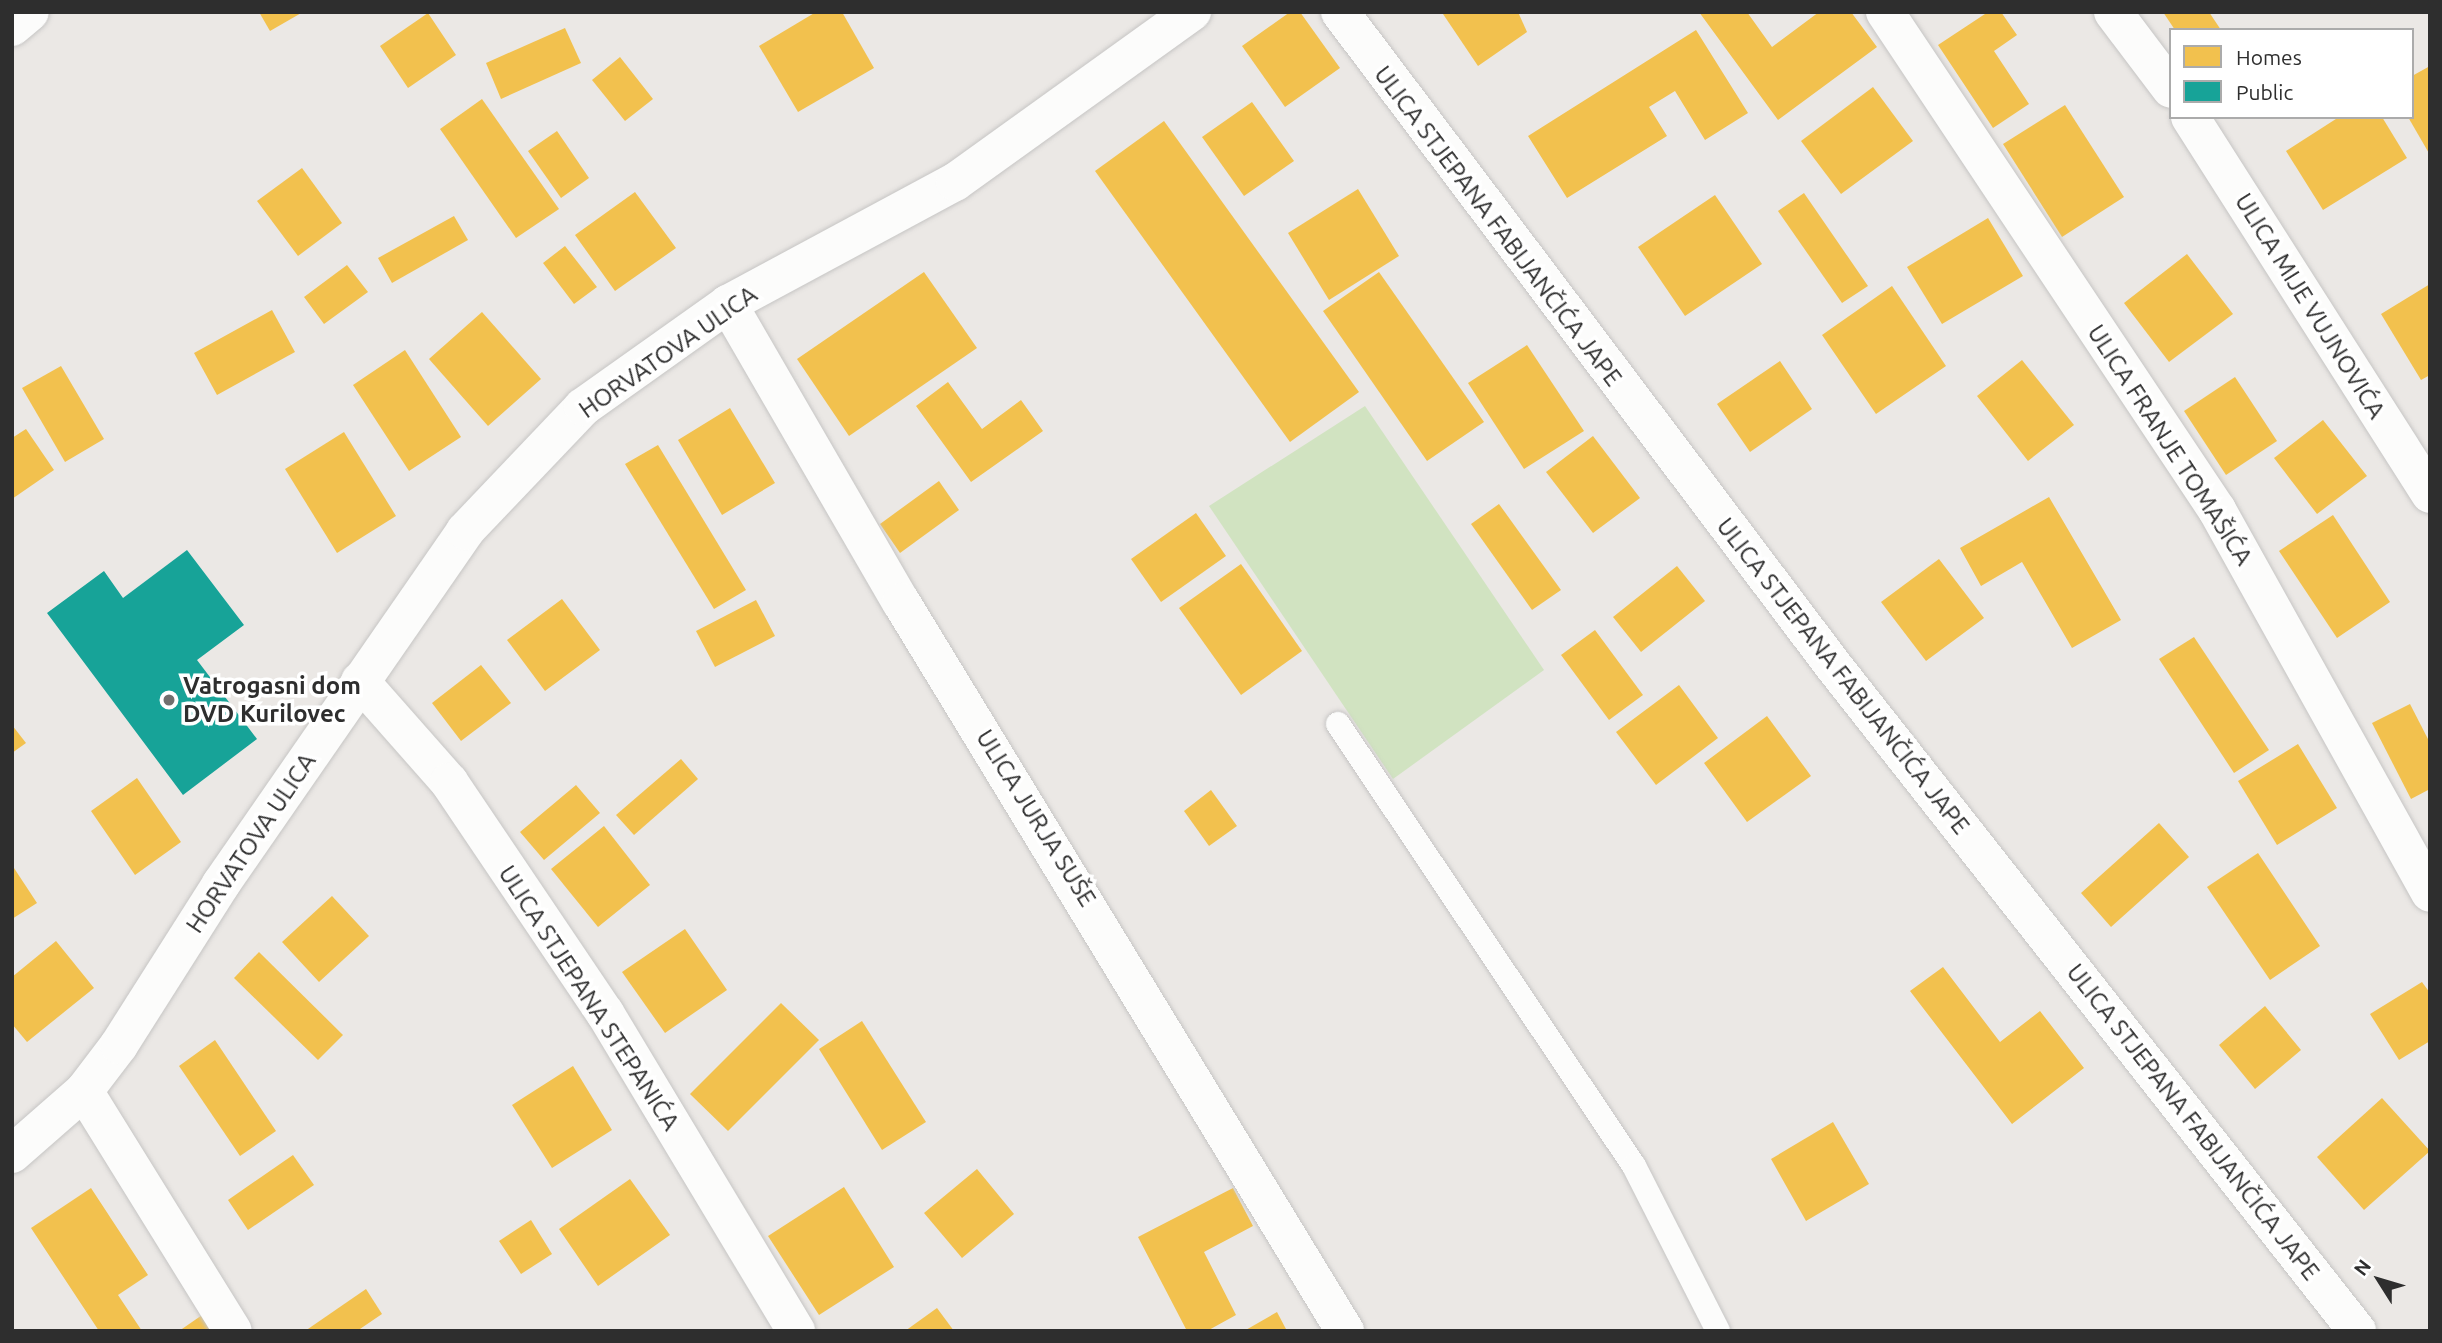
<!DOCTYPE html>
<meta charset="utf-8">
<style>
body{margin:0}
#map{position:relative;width:2442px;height:1343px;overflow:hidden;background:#ebe8e5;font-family:Ubuntu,sans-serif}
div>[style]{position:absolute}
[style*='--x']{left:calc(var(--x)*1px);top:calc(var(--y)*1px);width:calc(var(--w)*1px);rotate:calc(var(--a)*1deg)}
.green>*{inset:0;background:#d1e3c1}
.homes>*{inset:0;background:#f2c14e}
.public>*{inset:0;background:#17a398}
.roads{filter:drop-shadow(0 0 2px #c6c5c4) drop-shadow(0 0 2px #c6c5c4)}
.lane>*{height:24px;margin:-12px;padding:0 12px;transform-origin:12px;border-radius:12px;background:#fcfcfb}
.street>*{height:38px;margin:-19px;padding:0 19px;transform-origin:19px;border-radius:19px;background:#fcfcfb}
.dots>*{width:19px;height:19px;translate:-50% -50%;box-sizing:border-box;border:4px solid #fff;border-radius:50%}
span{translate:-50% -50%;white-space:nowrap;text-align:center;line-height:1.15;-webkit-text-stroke:7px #fff;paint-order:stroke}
.street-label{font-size:24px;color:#2e2e2e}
.poi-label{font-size:24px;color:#2e2e2e;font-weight:700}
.left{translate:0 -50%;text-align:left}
.frame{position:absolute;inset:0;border:14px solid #2e2e2e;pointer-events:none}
.legend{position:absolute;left:2169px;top:28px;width:245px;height:91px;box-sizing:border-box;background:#fff;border:2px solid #ababab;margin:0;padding:9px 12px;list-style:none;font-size:21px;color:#2e2e2e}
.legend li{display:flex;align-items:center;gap:14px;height:35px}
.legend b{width:35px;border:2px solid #ababab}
.north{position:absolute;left:2344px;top:1245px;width:70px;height:70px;-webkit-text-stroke:5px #fff;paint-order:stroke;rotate:307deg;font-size:19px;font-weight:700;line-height:28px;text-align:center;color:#2e2e2e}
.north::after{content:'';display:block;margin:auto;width:24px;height:32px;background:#2e2e2e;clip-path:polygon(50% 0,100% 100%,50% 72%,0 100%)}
</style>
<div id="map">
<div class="green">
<div style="clip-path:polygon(1365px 406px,1544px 670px,1393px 779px,1209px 506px)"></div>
</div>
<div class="homes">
<div style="clip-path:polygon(259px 12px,303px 12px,270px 31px)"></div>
<div style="clip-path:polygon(816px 12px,842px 12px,874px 68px,798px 112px,759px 46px)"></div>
<div style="clip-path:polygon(1290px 12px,1300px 12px,1340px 68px,1285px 107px,1242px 46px)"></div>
<div style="clip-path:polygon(1518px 12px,1527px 32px,1478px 66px,1443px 14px)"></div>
<div style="clip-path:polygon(1699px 12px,1747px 12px,1772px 47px,1819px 12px,1851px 12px,1877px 47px,1778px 120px)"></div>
<div style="clip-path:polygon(1988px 12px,2001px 12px,2017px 35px,1994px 51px,2029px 104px,1993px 128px,1938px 45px)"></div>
<div style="clip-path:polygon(2163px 12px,2209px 12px,2221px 30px,2175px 30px)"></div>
<div style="clip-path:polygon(428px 13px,456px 55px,408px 88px,380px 46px)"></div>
<div style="clip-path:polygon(565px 28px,581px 63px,501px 99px,486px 63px)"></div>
<div style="clip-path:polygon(1696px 30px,1748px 113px,1705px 140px,1675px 91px,1649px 107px,1667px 136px,1567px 198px,1528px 136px)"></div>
<div style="clip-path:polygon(620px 57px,653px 99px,625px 121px,592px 80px)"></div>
<div style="clip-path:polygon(2430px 66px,2430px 155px,2408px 117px,2412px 76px)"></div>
<div style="clip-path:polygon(1873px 87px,1913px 141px,1841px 194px,1801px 141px)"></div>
<div style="clip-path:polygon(482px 99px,559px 209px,516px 238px,440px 129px)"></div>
<div style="clip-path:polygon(1252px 102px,1294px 161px,1244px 196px,1202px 137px)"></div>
<div style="clip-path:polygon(2065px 105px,2124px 197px,2062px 237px,2003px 144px)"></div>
<div style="clip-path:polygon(2339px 117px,2382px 117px,2407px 158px,2323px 210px,2286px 151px)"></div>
<div style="clip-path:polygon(1164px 121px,1359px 392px,1290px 442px,1095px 171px)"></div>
<div style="clip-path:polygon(557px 131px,589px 178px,561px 198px,528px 151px)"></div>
<div style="clip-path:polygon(302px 168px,342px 223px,298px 256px,257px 201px)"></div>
<div style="clip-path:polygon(1358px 189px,1399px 256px,1329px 300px,1288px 233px)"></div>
<div style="clip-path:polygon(635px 192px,676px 248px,615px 291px,575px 235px)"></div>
<div style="clip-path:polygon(1804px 193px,1868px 286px,1842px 303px,1778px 211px)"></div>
<div style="clip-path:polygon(1715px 195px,1762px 264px,1685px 316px,1638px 247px)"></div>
<div style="clip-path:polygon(454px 216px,468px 240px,392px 283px,378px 258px)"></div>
<div style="clip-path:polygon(1988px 218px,2023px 276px,1942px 324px,1907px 267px)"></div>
<div style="clip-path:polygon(565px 246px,597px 287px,574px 304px,543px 263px)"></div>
<div style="clip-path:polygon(2187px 254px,2233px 314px,2169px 362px,2124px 303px)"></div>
<div style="clip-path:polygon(347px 265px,368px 292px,324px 324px,304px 297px)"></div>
<div style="clip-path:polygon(924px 272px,977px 348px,849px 436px,797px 359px)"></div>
<div style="clip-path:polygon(1379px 272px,1484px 422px,1427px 461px,1323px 311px)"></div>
<div style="clip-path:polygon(2430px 284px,2430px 375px,2421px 380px,2381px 314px)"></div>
<div style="clip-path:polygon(1892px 286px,1946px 366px,1876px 414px,1822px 335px)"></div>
<div style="clip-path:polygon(272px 310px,295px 352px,217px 395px,194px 353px)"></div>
<div style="clip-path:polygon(482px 312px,541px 379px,488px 426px,429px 359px)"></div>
<div style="clip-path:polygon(1527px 345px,1584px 431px,1524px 469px,1468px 383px)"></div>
<div style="clip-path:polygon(405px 350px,461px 437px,409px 471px,353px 385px)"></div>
<div style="clip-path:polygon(2022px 360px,2074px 425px,2028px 461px,1977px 396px)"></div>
<div style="clip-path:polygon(1780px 361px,1812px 409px,1750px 452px,1717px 404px)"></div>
<div style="clip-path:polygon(61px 366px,104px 439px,65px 462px,22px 388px)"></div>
<div style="clip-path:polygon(2235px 377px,2277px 441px,2226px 475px,2184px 411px)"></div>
<div style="clip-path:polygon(948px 382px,982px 429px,1021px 400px,1043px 431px,971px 482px,916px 406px)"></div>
<div style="clip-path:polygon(730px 408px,775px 483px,722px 515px,678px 440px)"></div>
<div style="clip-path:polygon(2323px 420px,2367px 476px,2317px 514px,2274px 458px)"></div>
<div style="clip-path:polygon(26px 429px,54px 470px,12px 499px,12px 438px)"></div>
<div style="clip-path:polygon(344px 432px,396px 516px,337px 553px,285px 469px)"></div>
<div style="clip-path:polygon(1593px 436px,1640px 498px,1593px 533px,1546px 472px)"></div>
<div style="clip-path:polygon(658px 445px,746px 590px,714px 609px,625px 464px)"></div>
<div style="clip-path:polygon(939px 481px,959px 510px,900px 553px,880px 524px)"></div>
<div style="clip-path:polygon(2049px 497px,2121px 620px,2072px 648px,2022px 562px,1981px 586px,1960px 548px)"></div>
<div style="clip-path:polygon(1499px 504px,1561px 590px,1532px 610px,1471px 524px)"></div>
<div style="clip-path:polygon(1196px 513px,1226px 556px,1161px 602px,1131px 559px)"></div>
<div style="clip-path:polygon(2333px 515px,2390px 602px,2337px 638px,2279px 551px)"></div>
<div style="clip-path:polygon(1939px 559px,1984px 618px,1926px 661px,1881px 602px)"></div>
<div style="clip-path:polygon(1241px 564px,1302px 651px,1241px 695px,1179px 608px)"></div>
<div style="clip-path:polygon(1677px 566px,1705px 601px,1641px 652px,1613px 617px)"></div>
<div style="clip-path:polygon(562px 599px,600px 650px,545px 691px,507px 640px)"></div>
<div style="clip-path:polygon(756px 600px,775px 636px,715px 667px,696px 631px)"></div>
<div style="clip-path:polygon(1595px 630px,1643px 695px,1609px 720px,1561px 655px)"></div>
<div style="clip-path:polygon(2194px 637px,2269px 750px,2234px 773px,2159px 659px)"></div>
<div style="clip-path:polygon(481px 665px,511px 703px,461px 741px,432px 703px)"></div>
<div style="clip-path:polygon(1679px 685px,1718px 738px,1656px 785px,1616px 732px)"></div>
<div style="clip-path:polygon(2410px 704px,2430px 743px,2430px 789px,2411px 799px,2372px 723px)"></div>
<div style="clip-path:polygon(1767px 716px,1811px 776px,1747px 822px,1704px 763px)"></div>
<div style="clip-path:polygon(12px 725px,26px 743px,12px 753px)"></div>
<div style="clip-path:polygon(2298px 744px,2337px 808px,2277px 845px,2238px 781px)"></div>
<div style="clip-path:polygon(681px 759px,698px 779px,634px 835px,616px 815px)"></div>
<div style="clip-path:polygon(137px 778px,181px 842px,135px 875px,91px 811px)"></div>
<div style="clip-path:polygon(576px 785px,600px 813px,544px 860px,520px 832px)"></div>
<div style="clip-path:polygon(1211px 790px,1237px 826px,1209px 846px,1184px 811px)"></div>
<div style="clip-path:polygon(2159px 823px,2189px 857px,2111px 927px,2081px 893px)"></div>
<div style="clip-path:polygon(604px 826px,650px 885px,598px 927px,551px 869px)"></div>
<div style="clip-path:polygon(2258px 853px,2320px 946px,2270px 980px,2207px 887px)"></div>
<div style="clip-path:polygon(12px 865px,37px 903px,12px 919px)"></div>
<div style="clip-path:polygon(332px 896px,369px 936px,319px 982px,282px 942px)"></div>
<div style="clip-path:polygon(685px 929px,727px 990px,665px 1033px,622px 972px)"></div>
<div style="clip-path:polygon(56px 941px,94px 988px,27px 1042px,12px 1024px,12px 977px)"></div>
<div style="clip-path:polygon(259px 952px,343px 1035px,318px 1060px,234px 978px)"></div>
<div style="clip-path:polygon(1943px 967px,2000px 1042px,2040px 1011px,2084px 1068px,2012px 1124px,1910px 991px)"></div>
<div style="clip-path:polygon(2422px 982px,2430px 993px,2430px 1041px,2399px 1060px,2370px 1014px)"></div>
<div style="clip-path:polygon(781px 1003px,819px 1040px,728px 1131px,690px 1094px)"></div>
<div style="clip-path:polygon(2265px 1006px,2301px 1050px,2255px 1089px,2219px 1045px)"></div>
<div style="clip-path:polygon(862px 1021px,926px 1122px,882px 1150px,819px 1049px)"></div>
<div style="clip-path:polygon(215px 1040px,276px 1131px,240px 1156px,179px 1066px)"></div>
<div style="clip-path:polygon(573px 1066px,612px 1130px,552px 1168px,512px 1105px)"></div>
<div style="clip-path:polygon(2382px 1098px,2430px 1151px,2364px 1210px,2317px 1157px)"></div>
<div style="clip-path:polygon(1833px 1122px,1869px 1184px,1806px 1221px,1771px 1159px)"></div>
<div style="clip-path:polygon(293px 1155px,314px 1185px,248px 1230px,228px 1200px)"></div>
<div style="clip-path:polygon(977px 1169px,1014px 1214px,962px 1258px,924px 1213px)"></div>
<div style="clip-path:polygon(630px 1179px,670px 1235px,598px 1286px,559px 1229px)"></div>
<div style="clip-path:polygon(844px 1187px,894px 1267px,819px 1315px,768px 1236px)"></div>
<div style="clip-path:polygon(91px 1188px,148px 1275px,118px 1295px,142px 1331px,99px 1331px,31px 1228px)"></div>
<div style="clip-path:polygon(1233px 1188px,1253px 1226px,1204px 1252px,1236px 1315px,1207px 1331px,1187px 1331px,1138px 1237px)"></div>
<div style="clip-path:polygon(531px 1220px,552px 1254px,521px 1274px,499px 1241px)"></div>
<div style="clip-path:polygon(366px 1289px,382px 1314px,357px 1331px,305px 1331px)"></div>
<div style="clip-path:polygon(937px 1308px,954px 1331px,905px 1331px)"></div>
<div style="clip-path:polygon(208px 1311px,221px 1331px,179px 1331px)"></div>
<div style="clip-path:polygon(1277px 1312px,1287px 1331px,1244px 1331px)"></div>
</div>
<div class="public">
<div style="clip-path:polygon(187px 550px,244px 625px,197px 660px,257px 739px,183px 795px,47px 613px,104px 571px,123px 598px)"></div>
</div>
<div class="roads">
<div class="lane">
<div style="--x:1338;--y:724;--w:532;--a:56.19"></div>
<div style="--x:1634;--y:1166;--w:185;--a:63"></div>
</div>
<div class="street">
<div style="--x:1340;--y:12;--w:817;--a:52.96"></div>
<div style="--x:1832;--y:664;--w:849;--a:51.79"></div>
<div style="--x:1885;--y:12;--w:599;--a:56.31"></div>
<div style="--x:2217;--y:510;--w:438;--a:60.9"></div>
<div style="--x:2113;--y:12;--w:96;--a:53"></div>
<div style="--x:12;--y:27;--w:23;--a:-40"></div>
<div style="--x:2190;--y:117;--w:447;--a:57.5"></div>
<div style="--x:728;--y:304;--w:345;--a:59.9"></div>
<div style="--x:901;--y:602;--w:854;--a:58.66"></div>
<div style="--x:360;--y:681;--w:135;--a:48.6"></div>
<div style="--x:449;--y:782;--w:279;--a:56"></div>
<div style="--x:605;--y:1013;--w:371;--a:59"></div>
<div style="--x:84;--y:1091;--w:282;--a:58.2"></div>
<div style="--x:12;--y:1154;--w:96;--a:-41.2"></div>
<div style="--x:84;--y:1091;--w:58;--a:-52.7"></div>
<div style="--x:119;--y:1045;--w:191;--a:-57.6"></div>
<div style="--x:221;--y:884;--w:429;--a:-55.3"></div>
<div style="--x:465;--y:531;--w:171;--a:-46.4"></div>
<div style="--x:583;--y:407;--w:178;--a:-35.4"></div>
<div style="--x:728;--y:304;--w:258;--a:-28.3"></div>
<div style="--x:955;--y:182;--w:292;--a:-35.7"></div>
</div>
</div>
<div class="dots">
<div style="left:169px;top:700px;background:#706f6e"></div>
</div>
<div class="street-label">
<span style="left:1498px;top:226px;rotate:53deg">ULICA STJEPANA FABIJANČIĆA JAPE</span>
<span style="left:2310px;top:306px;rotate:58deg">ULICA MIJE VUJNOVIĆA</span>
<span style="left:668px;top:352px;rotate:-35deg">HORVATOVA ULICA</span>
<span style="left:2170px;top:445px;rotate:57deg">ULICA FRANJE TOMAŠIĆA</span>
<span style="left:1843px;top:676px;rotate:52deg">ULICA STJEPANA FABIJANČIĆA JAPE</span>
<span style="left:1036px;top:818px;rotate:58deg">ULICA JURJA SUŠE</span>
<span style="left:251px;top:843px;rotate:-56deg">HORVATOVA ULICA</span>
<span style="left:589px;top:998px;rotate:57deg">ULICA STJEPANA STEPANIĆA</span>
<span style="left:2193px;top:1122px;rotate:52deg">ULICA STJEPANA FABIJANČIĆA JAPE</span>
</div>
<div class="poi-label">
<span class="left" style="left:183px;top:700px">Vatrogasni dom<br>DVD Kurilovec</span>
</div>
<div class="frame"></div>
<ul class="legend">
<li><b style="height:19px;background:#f2c14e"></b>Homes</li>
<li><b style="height:19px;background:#17a398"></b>Public</li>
</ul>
<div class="north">N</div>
</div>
